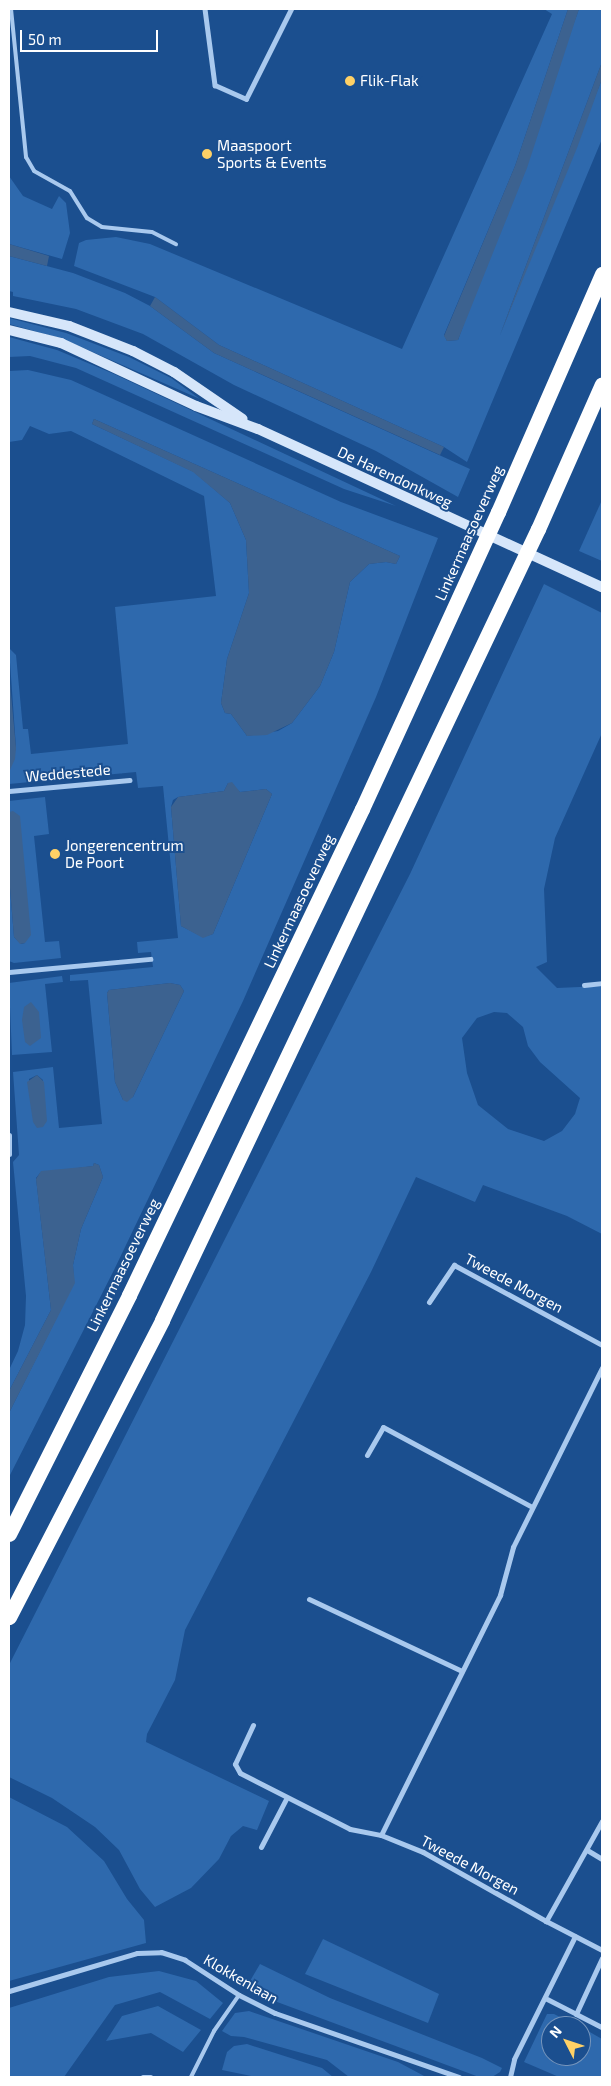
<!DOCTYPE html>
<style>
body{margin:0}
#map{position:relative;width:611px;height:2086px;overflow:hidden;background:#1b4f8f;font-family:"Exo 2",sans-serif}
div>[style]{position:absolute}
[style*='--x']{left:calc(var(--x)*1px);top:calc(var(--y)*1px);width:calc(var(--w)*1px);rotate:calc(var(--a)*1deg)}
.green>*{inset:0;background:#2e69ad}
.water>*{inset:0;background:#3c6290}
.service>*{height:4px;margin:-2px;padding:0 2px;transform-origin:2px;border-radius:2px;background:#a9c9ee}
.pedestrian>*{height:4.5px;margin:-2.25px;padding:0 2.25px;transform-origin:2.25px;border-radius:2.25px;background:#a9c9ee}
.minor>*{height:5px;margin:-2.5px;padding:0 2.5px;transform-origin:2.5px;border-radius:2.5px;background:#a9c9ee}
.secondary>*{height:10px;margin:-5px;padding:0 5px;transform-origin:5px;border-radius:5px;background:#d6e6fa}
.motorway>*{height:15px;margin:-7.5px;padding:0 7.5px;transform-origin:7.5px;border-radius:7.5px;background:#fff}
.dots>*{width:14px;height:14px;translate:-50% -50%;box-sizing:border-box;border:2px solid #1b4f8f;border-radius:50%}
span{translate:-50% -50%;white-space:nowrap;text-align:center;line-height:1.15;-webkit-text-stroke:4px #1b4f8f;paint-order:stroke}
.poi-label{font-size:15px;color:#fff}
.left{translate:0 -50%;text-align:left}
.street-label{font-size:15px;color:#fff}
.frame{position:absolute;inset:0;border:10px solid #fff;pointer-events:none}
.north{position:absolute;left:541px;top:2016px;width:50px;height:50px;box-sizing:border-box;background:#1b4f8f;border:1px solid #7695bc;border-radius:50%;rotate:311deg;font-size:14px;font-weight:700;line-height:20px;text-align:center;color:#fff}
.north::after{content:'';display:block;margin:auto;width:18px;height:22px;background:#ffd166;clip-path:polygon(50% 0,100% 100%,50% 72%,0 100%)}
.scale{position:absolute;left:20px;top:30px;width:138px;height:22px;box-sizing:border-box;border:2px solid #fff;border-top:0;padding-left:6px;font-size:15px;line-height:18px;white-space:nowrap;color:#fff;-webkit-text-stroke:4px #1b4f8f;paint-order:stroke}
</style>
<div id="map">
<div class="green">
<div style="clip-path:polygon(544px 9px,568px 9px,515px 166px,444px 335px,447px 341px,458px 340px,579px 9px,602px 9px,602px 62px,500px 335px,602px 79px,602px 139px,467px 462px,444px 447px,219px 345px,155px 297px,74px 266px,79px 243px,86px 240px,116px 237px,150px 244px,402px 349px,552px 14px)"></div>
<div style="clip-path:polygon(9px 176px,23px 196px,52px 209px,59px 196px,66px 203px,70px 233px,62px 259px,9px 244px)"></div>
<div style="clip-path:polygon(9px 256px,73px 273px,125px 293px,150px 306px,214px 353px,470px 469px,458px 497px,376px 451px,234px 385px,143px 334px,76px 309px,13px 296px,13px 292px,9px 291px)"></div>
<div style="clip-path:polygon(9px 318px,66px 333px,129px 357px,171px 378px,200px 399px,63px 339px,9px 324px)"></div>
<div style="clip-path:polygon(9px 337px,57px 350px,114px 374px,396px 506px,344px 489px,76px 368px,30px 356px,9px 357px)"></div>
<div style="clip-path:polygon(evenodd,28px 370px,71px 380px,341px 502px,438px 538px,376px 697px,243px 1001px,114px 1270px,9px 1477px,9px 1413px,74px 1283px,73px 1265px,81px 1229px,103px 1177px,99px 1165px,94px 1163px,93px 1166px,40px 1173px,36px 1178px,51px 1310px,9px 1391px,9px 1370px,18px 1351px,25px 1325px,26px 1296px,13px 1162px,19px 1155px,13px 1072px,53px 1067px,59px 1128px,102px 1124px,88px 980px,70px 981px,70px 975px,153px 967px,151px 952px,138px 953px,137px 942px,178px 938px,163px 786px,138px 788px,136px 772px,9px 784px,9px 770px,16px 748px,9px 648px,16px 655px,23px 729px,28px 729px,31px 754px,128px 744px,115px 607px,216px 596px,204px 496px,71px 431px,49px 434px,30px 426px,22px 440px,9px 442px,9px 371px,28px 370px,94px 419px,400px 556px,396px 564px,386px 562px,369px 564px,350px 582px,334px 652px,320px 686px,292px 723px,278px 731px,247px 736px,231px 714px,225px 713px,221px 703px,227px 659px,249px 593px,246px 540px,230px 503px,194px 472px,92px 424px,94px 419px,28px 370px,228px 783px,240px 792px,266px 789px,272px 794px,213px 934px,203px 937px,181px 926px,171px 807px,173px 800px,178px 797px,224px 791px,228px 783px,28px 370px,170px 983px,180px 985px,184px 991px,133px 1097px,123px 1100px,115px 1082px,107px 993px,109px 990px,170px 983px,28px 370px,37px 1075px,43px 1080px,36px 1126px,29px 1079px,37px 1075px)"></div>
<div style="clip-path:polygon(602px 500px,602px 561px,579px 551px)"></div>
<div style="clip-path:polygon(evenodd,544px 584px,602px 613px,602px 733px,555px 838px,544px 889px,547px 962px,536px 967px,557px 988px,602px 986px,602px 1234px,567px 1216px,483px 1185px,475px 1202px,416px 1177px,371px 1272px,185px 1630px,175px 1680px,147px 1734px,146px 1742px,269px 1801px,257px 1830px,243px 1826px,231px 1836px,219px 1859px,191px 1888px,155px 1907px,140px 1889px,119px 1850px,95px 1827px,52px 1798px,9px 1777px,9px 1665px,410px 874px,544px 584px,494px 1012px,507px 1013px,523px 1027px,528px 1046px,540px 1062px,580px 1098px,575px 1114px,562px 1131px,544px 1141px,508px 1129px,478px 1105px,467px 1073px,462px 1038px,477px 1018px,494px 1012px)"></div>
<div style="clip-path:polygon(45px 797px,49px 834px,34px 836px,45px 942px,59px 941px,61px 958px,14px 963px,9px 961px,9px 876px,14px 937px,21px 944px,25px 943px,16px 815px,9px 812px,9px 801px)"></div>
<div style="clip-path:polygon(62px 976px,63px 982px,45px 984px,52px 1052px,12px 1055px,9px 983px)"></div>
<div style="clip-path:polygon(9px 1797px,67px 1827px,104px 1861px,127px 1899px,144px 1920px,146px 1943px,9px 1981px)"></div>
<div style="clip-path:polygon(323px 1939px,439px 1994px,428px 2023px,305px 1974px)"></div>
<div style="clip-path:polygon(260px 1964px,330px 1998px,482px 2058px,502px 2068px,500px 2072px,492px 2077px,479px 2077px,261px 1996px,246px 1988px)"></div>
<div style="clip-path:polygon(159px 1971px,196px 1981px,223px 2003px,210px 2019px,160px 1992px,115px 2005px,64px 2077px,9px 2077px,9px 2008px,109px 1977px)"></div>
<div style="clip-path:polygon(158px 2006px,201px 2030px,183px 2052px,151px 2033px,106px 2041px,122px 2016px)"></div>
<div style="clip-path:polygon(249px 2011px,398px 2062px,426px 2077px,349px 2077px,327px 2060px,244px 2037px,231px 2036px,222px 2031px,235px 2013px)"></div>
<div style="clip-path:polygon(547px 2014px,554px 2014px,578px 2026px,551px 2026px,551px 2056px,581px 2056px,581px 2027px,602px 2039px,602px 2077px,559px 2077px,524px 2062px)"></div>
<div style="clip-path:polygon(247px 2044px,322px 2068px,333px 2077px,256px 2077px,222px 2070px,227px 2052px,234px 2046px)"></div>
</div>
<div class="water">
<div style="clip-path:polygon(568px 9px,579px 9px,527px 168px,458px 340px,447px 341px,444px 336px,515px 166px)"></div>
<div style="clip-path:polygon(602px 62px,602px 79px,577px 148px,500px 335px)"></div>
<div style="clip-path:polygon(9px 244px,49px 256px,47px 266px,9px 256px)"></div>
<div style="clip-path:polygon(155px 297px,219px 345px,444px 447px,440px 455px,214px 353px,150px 306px)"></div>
<div style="clip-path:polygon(94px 419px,400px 556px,396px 564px,386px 562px,369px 564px,350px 582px,334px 652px,320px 686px,292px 723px,267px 735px,247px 736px,231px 714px,225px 713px,221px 703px,227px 659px,249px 593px,246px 540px,230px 503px,193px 472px,92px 424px)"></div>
<div style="clip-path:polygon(9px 672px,16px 748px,15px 759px,9px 772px)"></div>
<div style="clip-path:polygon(232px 782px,240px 792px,266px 789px,272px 794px,213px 934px,203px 938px,181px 926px,171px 807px,178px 797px,224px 791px,228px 783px)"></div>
<div style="clip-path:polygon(13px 811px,20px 816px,31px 935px,25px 943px,20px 944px,14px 937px,9px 876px,9px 812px)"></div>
<div style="clip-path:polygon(170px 983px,180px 985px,184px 991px,133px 1097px,127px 1102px,123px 1100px,115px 1082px,107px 993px,109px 990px)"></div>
<div style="clip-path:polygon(31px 1002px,39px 1012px,41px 1038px,30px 1046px,25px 1042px,22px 1020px,24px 1007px)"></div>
<div style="clip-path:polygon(37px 1075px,44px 1082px,47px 1121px,43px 1127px,37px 1128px,33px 1122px,27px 1082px)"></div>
<div style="clip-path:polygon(94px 1163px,99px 1165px,103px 1177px,81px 1229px,73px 1265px,75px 1283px,9px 1413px,9px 1391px,51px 1310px,36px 1179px,41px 1171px,93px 1166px)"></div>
</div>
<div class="service">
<div style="--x:11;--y:9;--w:149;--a:84.2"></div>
<div style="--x:26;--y:157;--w:16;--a:60"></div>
<div style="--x:34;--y:171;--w:41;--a:29.1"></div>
<div style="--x:70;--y:191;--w:32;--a:58"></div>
<div style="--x:87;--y:218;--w:17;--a:31"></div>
<div style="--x:102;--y:227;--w:50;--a:5.7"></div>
<div style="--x:152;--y:232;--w:27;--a:27"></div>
<div style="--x:143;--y:2077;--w:8;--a:0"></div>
<div style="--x:191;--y:2077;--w:51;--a:-63.4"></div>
<div style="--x:214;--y:2031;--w:44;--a:-55.2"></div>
</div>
<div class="pedestrian">
<div style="--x:205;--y:9;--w:77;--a:82.5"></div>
<div style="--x:215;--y:85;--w:34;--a:24"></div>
<div style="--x:246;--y:99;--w:101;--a:-63.4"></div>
</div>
<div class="minor">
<div style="--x:9;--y:791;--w:121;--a:-5.2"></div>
<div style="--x:9;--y:972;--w:142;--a:-5.3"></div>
<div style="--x:584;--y:985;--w:18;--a:-6"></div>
<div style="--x:9;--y:1135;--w:19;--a:90"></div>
<div style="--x:429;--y:1302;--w:45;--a:-56"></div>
<div style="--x:454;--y:1265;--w:168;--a:28.4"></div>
<div style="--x:367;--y:1455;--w:32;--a:-60"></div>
<div style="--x:383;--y:1427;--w:169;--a:28.2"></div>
<div style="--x:309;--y:1599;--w:169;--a:25.2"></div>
<div style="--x:253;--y:1725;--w:43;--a:114.8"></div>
<div style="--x:235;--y:1764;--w:10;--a:61"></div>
<div style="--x:240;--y:1773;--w:123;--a:27"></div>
<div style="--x:350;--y:1829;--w:32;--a:11"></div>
<div style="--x:381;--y:1835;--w:45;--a:22"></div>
<div style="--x:423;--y:1852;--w:141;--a:29.3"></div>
<div style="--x:602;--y:1821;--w:115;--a:119.2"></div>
<div style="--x:546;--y:1921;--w:63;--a:27.4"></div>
<div style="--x:381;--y:1835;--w:268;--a:-63.6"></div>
<div style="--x:500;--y:1595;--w:50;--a:-74.8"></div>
<div style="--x:513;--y:1547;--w:200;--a:-63.6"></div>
<div style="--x:261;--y:1847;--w:54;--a:-62.5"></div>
<div style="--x:587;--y:1850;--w:17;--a:31"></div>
<div style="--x:9;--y:1991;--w:134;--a:-16.5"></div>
<div style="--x:137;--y:1953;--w:24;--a:-2"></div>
<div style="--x:161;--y:1952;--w:25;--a:18"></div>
<div style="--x:185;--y:1960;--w:64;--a:32.9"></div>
<div style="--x:239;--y:1995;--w:40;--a:26.6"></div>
<div style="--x:275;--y:2013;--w:195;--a:19.2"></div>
<div style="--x:545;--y:1998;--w:35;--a:27"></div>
<div style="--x:576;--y:2014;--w:62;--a:-65.1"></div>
<div style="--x:576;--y:2014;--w:29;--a:27"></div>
<div style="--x:510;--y:2077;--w:18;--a:-77"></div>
<div style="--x:514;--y:2059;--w:137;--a:-63.6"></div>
</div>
<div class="secondary">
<div style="--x:9;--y:312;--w:62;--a:13.1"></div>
<div style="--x:69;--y:326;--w:69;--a:21.3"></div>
<div style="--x:133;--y:351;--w:46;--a:27.1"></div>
<div style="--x:174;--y:372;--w:83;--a:34.3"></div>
<div style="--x:9;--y:330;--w:54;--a:14"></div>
<div style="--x:61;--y:343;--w:149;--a:25"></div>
<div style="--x:196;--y:406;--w:66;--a:20.4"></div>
<div style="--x:258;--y:429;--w:379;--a:24.7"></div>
</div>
<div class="motorway">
<div style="--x:9;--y:1534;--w:267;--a:-63.3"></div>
<div style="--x:129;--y:1295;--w:539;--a:-64.39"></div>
<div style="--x:362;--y:809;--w:327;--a:-65.4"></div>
<div style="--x:498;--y:512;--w:260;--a:-66.4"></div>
<div style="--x:9;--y:1617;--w:334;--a:-62.7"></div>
<div style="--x:162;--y:1320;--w:876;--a:-64.58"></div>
<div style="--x:538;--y:529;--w:158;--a:-66.2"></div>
</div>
<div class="dots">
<div style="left:350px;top:81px;background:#ffd166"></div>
<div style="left:207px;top:154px;background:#ffd166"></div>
<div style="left:55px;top:854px;background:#ffd166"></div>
</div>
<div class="poi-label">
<span class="left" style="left:360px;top:81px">Flik-Flak</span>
<span class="left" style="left:217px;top:154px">Maaspoort<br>Sports &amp; Events</span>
<span class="left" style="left:65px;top:854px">Jongerencentrum<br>De Poort</span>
</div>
<div class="street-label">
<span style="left:395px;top:477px;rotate:25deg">De Harendonkweg</span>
<span style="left:469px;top:533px;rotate:-66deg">Linkermaasoeverweg</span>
<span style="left:68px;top:773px;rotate:-5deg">Weddestede</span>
<span style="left:299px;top:901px;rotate:-65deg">Linkermaasoeverweg</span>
<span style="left:123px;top:1265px;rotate:-64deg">Linkermaasoeverweg</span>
<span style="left:514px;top:1283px;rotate:28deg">Tweede Morgen</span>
<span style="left:470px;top:1865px;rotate:28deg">Tweede Morgen</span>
<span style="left:241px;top:1979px;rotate:30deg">Klokkenlaan</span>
</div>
<div class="frame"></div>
<div class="north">N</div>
<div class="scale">50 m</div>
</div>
